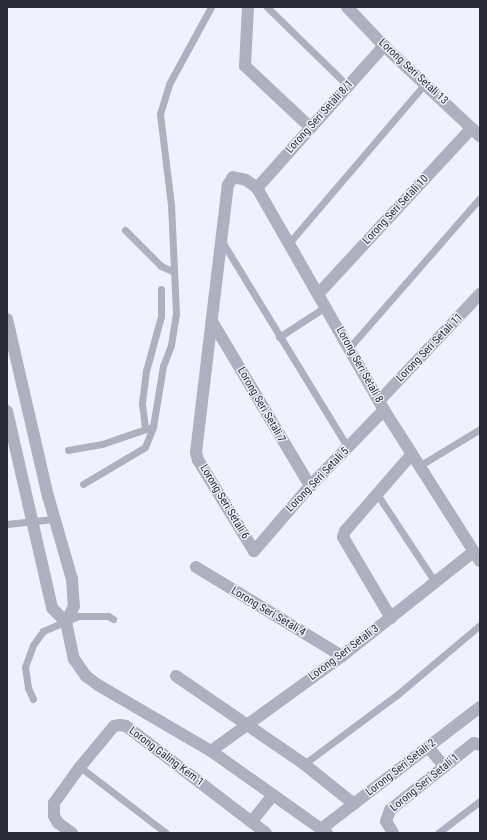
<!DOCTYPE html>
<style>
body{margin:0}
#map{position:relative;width:487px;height:840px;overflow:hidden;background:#eef1fe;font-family:"Roboto Condensed",sans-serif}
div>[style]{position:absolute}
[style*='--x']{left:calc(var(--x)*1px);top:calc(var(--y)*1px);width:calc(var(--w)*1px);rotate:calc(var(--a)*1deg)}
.service>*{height:7px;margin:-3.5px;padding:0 3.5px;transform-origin:3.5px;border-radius:3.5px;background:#adb0be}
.minor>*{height:12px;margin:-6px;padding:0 6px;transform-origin:6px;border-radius:6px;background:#adb0be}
span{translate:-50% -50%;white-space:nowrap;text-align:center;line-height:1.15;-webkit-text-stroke:3px #eef1fe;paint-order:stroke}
.street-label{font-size:11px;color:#292b37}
.frame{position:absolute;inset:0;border:8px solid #292b37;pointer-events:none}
</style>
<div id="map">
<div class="service">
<div style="--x:267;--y:7;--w:113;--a:44.3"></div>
<div style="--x:125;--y:230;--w:51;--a:45"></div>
<div style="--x:161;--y:266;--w:12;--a:24"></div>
<div style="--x:223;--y:243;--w:240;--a:58.6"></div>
<div style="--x:289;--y:243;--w:209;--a:-49.5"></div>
<div style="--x:279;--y:337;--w:57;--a:-32.9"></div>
<div style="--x:349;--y:348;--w:199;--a:-48.9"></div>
<div style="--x:145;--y:428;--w:25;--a:-97"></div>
<div style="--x:142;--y:403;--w:32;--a:-83"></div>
<div style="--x:146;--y:371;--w:57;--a:-74.7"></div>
<div style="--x:161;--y:316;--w:27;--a:-90"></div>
<div style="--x:68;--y:450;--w:35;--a:-10"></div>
<div style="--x:102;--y:444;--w:50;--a:-18.8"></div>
<div style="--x:419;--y:466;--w:71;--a:-31.2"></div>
<div style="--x:83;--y:484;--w:72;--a:-30.8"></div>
<div style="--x:145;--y:447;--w:22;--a:-68"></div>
<div style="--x:153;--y:427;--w:62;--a:-80.7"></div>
<div style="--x:163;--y:366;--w:22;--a:-69"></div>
<div style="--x:171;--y:345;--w:31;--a:-81"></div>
<div style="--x:176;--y:314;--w:109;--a:-92.6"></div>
<div style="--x:171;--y:205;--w:92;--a:-96.9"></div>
<div style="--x:160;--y:114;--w:31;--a:-73"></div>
<div style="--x:169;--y:84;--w:88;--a:-61.4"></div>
<div style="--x:377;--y:494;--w:105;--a:56.6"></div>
<div style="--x:7;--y:524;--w:47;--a:-6.1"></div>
<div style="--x:33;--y:699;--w:12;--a:-114"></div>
<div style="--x:28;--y:688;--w:21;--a:-98"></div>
<div style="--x:25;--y:667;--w:23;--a:-70"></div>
<div style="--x:33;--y:645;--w:17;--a:-54"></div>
<div style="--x:43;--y:631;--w:39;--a:-23"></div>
<div style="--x:79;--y:616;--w:29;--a:0"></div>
<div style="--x:108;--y:616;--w:6;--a:31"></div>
<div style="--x:304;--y:764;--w:117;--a:-36.7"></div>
<div style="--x:398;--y:694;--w:107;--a:-40.1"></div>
<div style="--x:80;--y:767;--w:108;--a:37.5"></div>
<div style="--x:438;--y:833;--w:53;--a:-37.3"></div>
</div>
<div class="minor">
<div style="--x:248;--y:7;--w:59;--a:92.9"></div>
<div style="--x:245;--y:66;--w:89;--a:43.2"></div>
<div style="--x:347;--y:7;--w:54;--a:46.5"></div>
<div style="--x:384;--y:46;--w:132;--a:43.2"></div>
<div style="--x:257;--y:188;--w:191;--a:-48.2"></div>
<div style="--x:319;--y:293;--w:225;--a:-47.2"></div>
<div style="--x:7;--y:319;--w:182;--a:77"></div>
<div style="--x:48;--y:496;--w:86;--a:73.9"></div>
<div style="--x:72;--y:579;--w:27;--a:86"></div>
<div style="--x:74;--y:606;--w:18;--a:117"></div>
<div style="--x:66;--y:622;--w:38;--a:78"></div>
<div style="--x:74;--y:659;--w:21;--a:55"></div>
<div style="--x:86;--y:676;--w:15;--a:37"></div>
<div style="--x:98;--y:685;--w:131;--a:30.3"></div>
<div style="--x:211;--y:751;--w:142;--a:35.3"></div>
<div style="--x:213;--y:323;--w:190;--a:59.2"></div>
<div style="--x:379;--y:401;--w:147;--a:-46.7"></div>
<div style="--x:384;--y:410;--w:106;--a:134.2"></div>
<div style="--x:310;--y:486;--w:86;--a:130.7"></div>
<div style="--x:254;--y:551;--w:107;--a:-121.6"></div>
<div style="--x:198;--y:460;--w:8;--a:-104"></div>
<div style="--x:196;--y:452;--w:269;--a:-83.2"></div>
<div style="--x:228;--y:185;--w:9;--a:-58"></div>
<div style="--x:233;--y:177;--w:13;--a:13"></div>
<div style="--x:246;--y:180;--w:14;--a:36"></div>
<div style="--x:257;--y:188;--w:256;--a:60.2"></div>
<div style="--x:384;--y:410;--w:179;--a:57.6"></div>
<div style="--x:7;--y:411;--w:202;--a:77.1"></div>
<div style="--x:52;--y:608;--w:20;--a:45"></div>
<div style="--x:196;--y:567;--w:171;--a:31.4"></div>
<div style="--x:391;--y:618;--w:94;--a:-120.7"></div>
<div style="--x:343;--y:537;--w:6;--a:-72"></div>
<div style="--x:345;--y:531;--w:102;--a:-49"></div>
<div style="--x:176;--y:676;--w:155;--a:34.5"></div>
<div style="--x:304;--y:764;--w:64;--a:38.7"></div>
<div style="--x:428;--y:747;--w:26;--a:50"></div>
<div style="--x:211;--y:751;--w:162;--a:-35.9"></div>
<div style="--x:342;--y:656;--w:167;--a:-38.4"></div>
<div style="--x:252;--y:821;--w:32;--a:-51"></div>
<div style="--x:321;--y:829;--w:200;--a:-37.5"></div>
<div style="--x:72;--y:833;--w:17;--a:-144"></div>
<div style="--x:58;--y:823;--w:8;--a:-120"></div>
<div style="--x:54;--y:816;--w:13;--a:-90"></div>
<div style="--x:54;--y:803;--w:44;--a:-54.2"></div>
<div style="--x:80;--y:767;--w:53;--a:-50.3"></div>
<div style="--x:114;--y:726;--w:6;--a:-9"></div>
<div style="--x:120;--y:725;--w:6;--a:9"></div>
<div style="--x:126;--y:726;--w:176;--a:37.4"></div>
<div style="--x:393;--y:833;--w:14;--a:-120"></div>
<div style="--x:386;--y:821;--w:12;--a:-70"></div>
<div style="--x:390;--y:810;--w:107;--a:-38.6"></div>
<div style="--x:474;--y:743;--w:6;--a:18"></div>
</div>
<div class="street-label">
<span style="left:413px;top:72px;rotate:43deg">Lorong Seri Setali 13</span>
<span style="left:320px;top:117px;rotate:-48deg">Lorong Seri Setali 8/1</span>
<span style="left:396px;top:210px;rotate:-47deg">Lorong Seri Setali 10</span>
<span style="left:430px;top:348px;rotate:-46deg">Lorong Seri Setali 11</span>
<span style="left:359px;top:365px;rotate:61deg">Lorong Seri Setali 8</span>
<span style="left:261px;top:405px;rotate:60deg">Lorong Seri Setali 7</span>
<span style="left:318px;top:480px;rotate:-46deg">Lorong Seri Setali 5</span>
<span style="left:224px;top:502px;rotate:59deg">Lorong Seri Setali 6</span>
<span style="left:268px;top:612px;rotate:31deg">Lorong Seri Setali 4</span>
<span style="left:344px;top:653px;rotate:-37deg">Lorong Seri Setali 3</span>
<span style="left:166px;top:757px;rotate:37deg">Lorong Galing Kem 1</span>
<span style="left:401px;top:768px;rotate:-38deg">Lorong Seri Setali 2</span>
<span style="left:425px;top:783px;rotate:-39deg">Lorong Seri Setali 1</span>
</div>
<div class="frame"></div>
</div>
